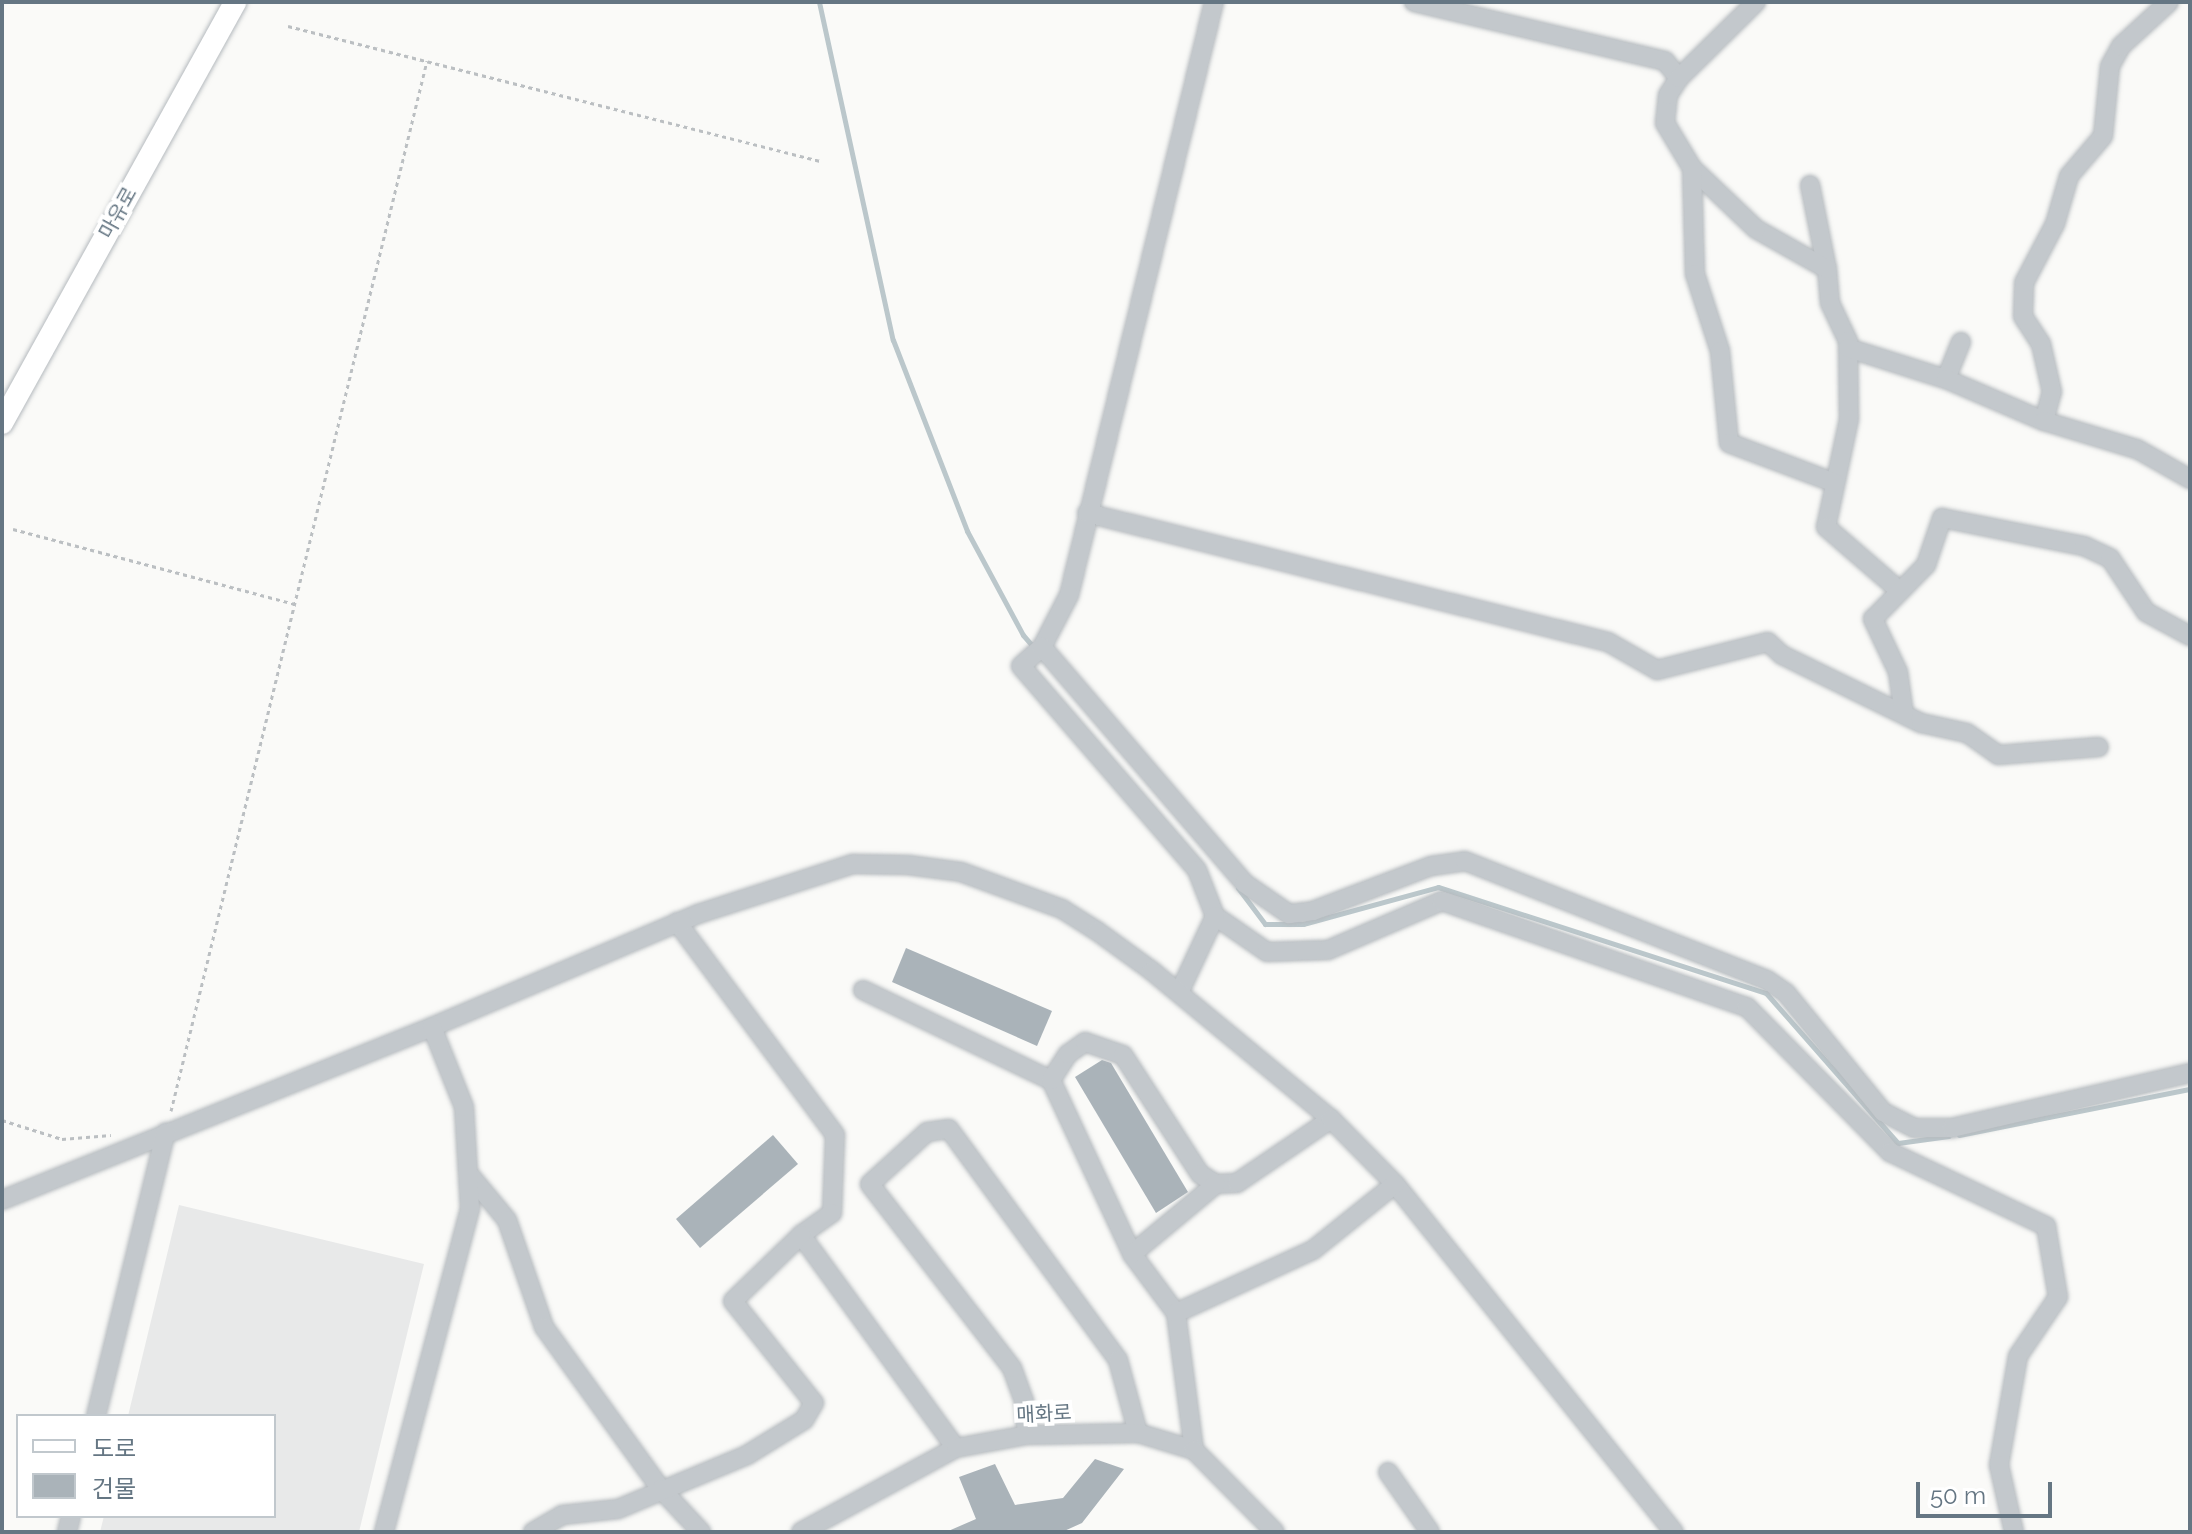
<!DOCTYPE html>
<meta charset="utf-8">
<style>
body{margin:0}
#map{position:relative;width:2192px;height:1534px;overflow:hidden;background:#fafaf8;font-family:Raleway,"Noto Sans KR",sans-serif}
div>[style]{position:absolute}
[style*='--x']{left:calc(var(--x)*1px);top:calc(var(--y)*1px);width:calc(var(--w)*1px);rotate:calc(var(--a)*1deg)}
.built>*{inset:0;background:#e8e9e9}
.stream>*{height:5px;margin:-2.5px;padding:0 2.5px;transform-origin:2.5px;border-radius:2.5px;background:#bbc7cb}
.building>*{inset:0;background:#aab3b9}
.path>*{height:3px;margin-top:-1.5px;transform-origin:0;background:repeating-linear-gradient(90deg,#bbbfc2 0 4px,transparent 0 8px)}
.roads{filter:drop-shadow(0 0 2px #b5babe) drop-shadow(0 0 2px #b5babe)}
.minor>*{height:18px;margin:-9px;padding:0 9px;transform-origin:9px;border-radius:9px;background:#c3c8cc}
.major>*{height:22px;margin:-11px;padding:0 11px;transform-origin:11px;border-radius:11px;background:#fff}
span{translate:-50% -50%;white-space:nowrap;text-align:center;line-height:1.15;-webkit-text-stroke:8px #fff;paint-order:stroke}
.street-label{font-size:20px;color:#657683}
.frame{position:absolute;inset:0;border:4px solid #657683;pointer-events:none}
.legend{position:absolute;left:16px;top:1414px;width:260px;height:104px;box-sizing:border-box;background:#fff;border:2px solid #c1c8cd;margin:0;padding:10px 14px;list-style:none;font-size:24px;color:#657683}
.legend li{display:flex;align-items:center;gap:16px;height:40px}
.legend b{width:40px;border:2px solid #c1c8cd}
.scale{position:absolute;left:1916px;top:1482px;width:136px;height:36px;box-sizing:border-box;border:4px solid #657683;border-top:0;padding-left:10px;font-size:24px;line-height:28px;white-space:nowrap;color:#657683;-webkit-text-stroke:6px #fff;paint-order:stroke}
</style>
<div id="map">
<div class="built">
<div style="clip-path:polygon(179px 1205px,424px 1264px,359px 1532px,100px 1532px,104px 1516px,274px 1516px,274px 1416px,128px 1416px)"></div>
</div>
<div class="stream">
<div style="--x:819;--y:2;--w:346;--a:77.7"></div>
<div style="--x:893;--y:340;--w:205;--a:68.8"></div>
<div style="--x:967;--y:531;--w:118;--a:61.7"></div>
<div style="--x:1023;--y:635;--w:18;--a:49"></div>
<div style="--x:1238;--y:888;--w:45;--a:53.1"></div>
<div style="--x:1265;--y:924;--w:38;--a:0"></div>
<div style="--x:1303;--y:924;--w:140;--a:-15.3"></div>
<div style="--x:1438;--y:887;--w:345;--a:17.9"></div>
<div style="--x:1766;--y:993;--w:200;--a:48.7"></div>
<div style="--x:1898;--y:1143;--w:51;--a:-7.8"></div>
<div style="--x:1959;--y:1135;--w:236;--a:-11.3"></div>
</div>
<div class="building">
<div style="clip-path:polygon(906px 948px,1052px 1011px,1037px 1046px,892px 982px)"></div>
<div style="clip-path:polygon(1102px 1060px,1111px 1063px,1188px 1192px,1156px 1213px,1075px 1077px)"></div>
<div style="clip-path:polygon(773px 1135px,798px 1164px,700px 1248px,676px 1219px)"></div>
<div style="clip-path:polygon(1095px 1459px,1124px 1469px,1082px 1523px,1062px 1532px,946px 1532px,976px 1519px,959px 1477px,995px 1464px,1015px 1505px,1063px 1498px)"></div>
</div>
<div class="path">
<div style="--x:288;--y:26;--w:549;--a:14.24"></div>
<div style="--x:13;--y:529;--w:292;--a:14.9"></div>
<div style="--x:171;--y:1111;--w:1081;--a:-76.3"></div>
<div style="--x:2;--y:1120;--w:63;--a:17.6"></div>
<div style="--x:62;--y:1139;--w:49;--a:-4.7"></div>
</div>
<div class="roads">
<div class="minor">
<div style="--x:1214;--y:2;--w:610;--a:103.74"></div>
<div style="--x:1069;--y:595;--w:59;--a:117.4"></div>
<div style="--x:1042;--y:647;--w:28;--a:138"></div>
<div style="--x:1021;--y:666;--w:269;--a:49.2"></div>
<div style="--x:1197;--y:870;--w:49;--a:68.6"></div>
<div style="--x:1215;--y:916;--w:63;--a:34.7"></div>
<div style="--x:1267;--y:952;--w:61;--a:-1.9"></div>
<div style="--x:1328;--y:950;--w:124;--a:-23.3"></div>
<div style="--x:1442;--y:901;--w:323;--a:19.2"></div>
<div style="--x:1747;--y:1007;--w:204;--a:45.4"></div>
<div style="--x:1890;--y:1152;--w:173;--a:25.4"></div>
<div style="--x:2046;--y:1226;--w:72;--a:80.4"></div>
<div style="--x:2058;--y:1297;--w:71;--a:124.1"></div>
<div style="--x:2018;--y:1356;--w:111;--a:99.9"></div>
<div style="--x:1999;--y:1465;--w:69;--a:77.4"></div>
<div style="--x:1414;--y:2;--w:258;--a:13.2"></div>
<div style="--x:1665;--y:61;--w:22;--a:51"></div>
<div style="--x:1692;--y:168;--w:52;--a:-121"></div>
<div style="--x:1665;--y:123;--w:28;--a:-84"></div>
<div style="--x:1668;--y:95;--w:20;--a:-57"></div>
<div style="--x:1679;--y:78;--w:108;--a:-44.6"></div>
<div style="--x:1810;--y:185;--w:86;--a:78.6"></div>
<div style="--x:1827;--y:269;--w:34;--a:85"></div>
<div style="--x:1830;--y:303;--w:42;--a:64.7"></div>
<div style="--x:1848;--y:341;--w:78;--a:89.3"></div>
<div style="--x:1849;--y:419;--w:110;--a:102"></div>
<div style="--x:1826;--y:527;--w:98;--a:40.9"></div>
<div style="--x:1827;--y:269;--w:81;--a:-150.6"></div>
<div style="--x:1756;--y:229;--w:88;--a:-136.4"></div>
<div style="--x:1692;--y:168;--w:106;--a:88.4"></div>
<div style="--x:1695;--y:274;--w:81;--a:72"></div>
<div style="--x:1720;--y:351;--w:92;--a:84.4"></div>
<div style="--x:1729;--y:443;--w:113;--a:20.7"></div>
<div style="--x:1848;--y:348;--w:103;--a:17.6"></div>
<div style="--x:1946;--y:379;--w:40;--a:-68"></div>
<div style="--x:1946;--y:379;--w:107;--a:23.2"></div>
<div style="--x:2044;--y:421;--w:30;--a:-75"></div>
<div style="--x:2052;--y:392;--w:49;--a:-102.9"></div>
<div style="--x:2041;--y:344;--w:33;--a:-123"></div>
<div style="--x:2023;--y:316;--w:33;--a:-88"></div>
<div style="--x:2024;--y:283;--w:67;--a:-62.3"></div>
<div style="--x:2055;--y:224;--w:50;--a:-73.7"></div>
<div style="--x:2069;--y:176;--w:52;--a:-49.6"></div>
<div style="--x:2103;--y:136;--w:70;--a:-84.3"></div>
<div style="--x:2110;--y:66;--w:23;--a:-61"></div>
<div style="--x:2121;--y:46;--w:65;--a:-42.5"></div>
<div style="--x:2044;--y:421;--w:97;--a:16.8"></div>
<div style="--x:2137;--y:449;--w:61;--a:29.5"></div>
<div style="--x:1087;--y:513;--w:537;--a:13.91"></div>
<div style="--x:1608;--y:642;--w:56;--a:29.7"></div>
<div style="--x:1657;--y:670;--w:114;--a:-14.2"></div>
<div style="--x:1768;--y:642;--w:19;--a:43"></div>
<div style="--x:1782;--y:655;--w:155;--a:26.1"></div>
<div style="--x:1921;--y:723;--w:47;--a:12.3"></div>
<div style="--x:1967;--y:733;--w:38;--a:35"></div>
<div style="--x:1998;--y:755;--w:101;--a:-4.5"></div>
<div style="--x:1042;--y:647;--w:311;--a:49.4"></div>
<div style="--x:1244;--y:883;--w:55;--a:34.6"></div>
<div style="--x:1289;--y:914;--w:24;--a:-7"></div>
<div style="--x:1313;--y:911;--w:126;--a:-20.9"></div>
<div style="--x:1431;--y:866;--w:34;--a:-8"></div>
<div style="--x:1465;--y:861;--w:325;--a:21.5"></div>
<div style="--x:1767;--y:980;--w:23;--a:34"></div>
<div style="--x:1786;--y:993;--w:154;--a:50.8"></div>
<div style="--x:1883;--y:1112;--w:35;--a:27"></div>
<div style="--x:1914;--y:1128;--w:38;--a:0"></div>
<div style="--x:1952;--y:1128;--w:244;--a:-13"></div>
<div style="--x:1904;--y:714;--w:42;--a:-98.1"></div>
<div style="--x:1898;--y:672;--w:59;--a:-115.3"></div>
<div style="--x:1873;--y:619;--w:76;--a:-45.5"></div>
<div style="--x:1926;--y:565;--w:50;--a:-71.2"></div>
<div style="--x:1942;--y:518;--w:145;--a:11.2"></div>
<div style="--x:2084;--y:546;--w:29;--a:25"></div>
<div style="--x:2110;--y:558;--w:65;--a:56.3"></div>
<div style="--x:2146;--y:612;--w:50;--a:28.6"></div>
<div style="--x:677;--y:922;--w:265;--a:53.4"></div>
<div style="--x:835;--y:1135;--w:78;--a:92.2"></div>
<div style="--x:832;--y:1213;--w:38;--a:145"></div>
<div style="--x:801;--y:1235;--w:263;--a:54"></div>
<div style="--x:863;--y:990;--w:208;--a:25.6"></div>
<div style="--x:1051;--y:1080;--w:192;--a:65"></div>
<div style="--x:1132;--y:1254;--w:74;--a:53.3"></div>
<div style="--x:1176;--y:1313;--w:138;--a:82.5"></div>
<div style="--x:1179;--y:993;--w:85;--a:-64.9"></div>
<div style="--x:1051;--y:1080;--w:31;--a:-57"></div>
<div style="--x:1068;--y:1054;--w:21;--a:-35"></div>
<div style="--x:1085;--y:1042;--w:40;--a:18.9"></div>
<div style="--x:1123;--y:1055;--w:142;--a:57.1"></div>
<div style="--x:1200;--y:1174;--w:19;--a:32"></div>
<div style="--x:1216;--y:1184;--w:21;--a:-3"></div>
<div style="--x:1237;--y:1183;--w:114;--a:-34.2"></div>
<div style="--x:468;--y:1173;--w:61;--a:50.3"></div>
<div style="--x:507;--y:1220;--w:113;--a:70.9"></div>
<div style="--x:544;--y:1327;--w:200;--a:54.2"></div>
<div style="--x:661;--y:1489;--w:59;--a:47.1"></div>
<div style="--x:2;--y:1200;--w:463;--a:-21.9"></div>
<div style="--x:432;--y:1027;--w:289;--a:-23"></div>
<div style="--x:698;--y:914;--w:163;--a:-17.9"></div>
<div style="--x:853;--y:864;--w:55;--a:1"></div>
<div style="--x:908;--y:865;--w:53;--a:7.5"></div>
<div style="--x:961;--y:872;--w:108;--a:20.1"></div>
<div style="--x:1062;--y:909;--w:41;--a:32.2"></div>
<div style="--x:1097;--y:931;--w:68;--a:36"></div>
<div style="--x:1152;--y:971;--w:232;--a:39.6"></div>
<div style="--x:1331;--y:1119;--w:91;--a:45.4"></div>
<div style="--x:1395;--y:1184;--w:446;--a:51.3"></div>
<div style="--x:1132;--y:1254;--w:109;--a:-39.8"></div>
<div style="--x:1176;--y:1313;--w:151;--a:-24.7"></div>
<div style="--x:1313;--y:1250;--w:105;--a:-38.8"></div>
<div style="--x:96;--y:1416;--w:292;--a:-76.2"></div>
<div style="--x:1027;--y:1435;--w:34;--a:-95"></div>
<div style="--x:1024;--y:1401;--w:35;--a:-110"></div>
<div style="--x:1012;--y:1368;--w:232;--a:-127.7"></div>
<div style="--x:870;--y:1184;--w:77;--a:-42.4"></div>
<div style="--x:927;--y:1132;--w:22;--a:-8"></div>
<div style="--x:949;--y:1129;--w:286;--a:53.8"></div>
<div style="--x:1118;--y:1360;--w:76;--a:74.7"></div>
<div style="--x:1388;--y:1472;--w:73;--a:55"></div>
<div style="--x:67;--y:1532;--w:16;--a:-76"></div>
<div style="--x:384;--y:1532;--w:335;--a:-75.1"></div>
<div style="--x:470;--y:1208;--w:101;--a:-93.4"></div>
<div style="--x:464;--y:1107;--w:86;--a:-111.8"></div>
<div style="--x:533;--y:1532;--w:34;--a:-30"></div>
<div style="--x:562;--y:1515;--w:56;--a:-6.1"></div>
<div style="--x:618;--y:1509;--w:140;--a:-22.7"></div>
<div style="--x:747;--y:1455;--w:67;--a:-31.6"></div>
<div style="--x:804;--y:1420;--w:20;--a:-60"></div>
<div style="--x:814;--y:1403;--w:130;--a:-128.5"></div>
<div style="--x:733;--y:1301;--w:95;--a:-44.1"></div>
<div style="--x:801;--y:1532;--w:176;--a:-28.5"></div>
<div style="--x:956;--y:1448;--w:72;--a:-10.4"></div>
<div style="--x:1027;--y:1435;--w:111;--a:-1"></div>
<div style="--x:1138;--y:1433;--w:59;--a:16.9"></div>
<div style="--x:1194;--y:1450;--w:115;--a:45.4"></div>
</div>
<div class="major">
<div style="--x:2;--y:423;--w:481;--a:-61"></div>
</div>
</div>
<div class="street-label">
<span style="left:118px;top:213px;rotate:-61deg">마유로</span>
<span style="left:1044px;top:1414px;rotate:-3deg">매화로</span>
</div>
<div class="frame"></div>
<ul class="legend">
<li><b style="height:10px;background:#fff"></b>도로</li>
<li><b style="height:22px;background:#aab3b9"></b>건물</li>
</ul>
<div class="scale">50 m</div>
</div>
